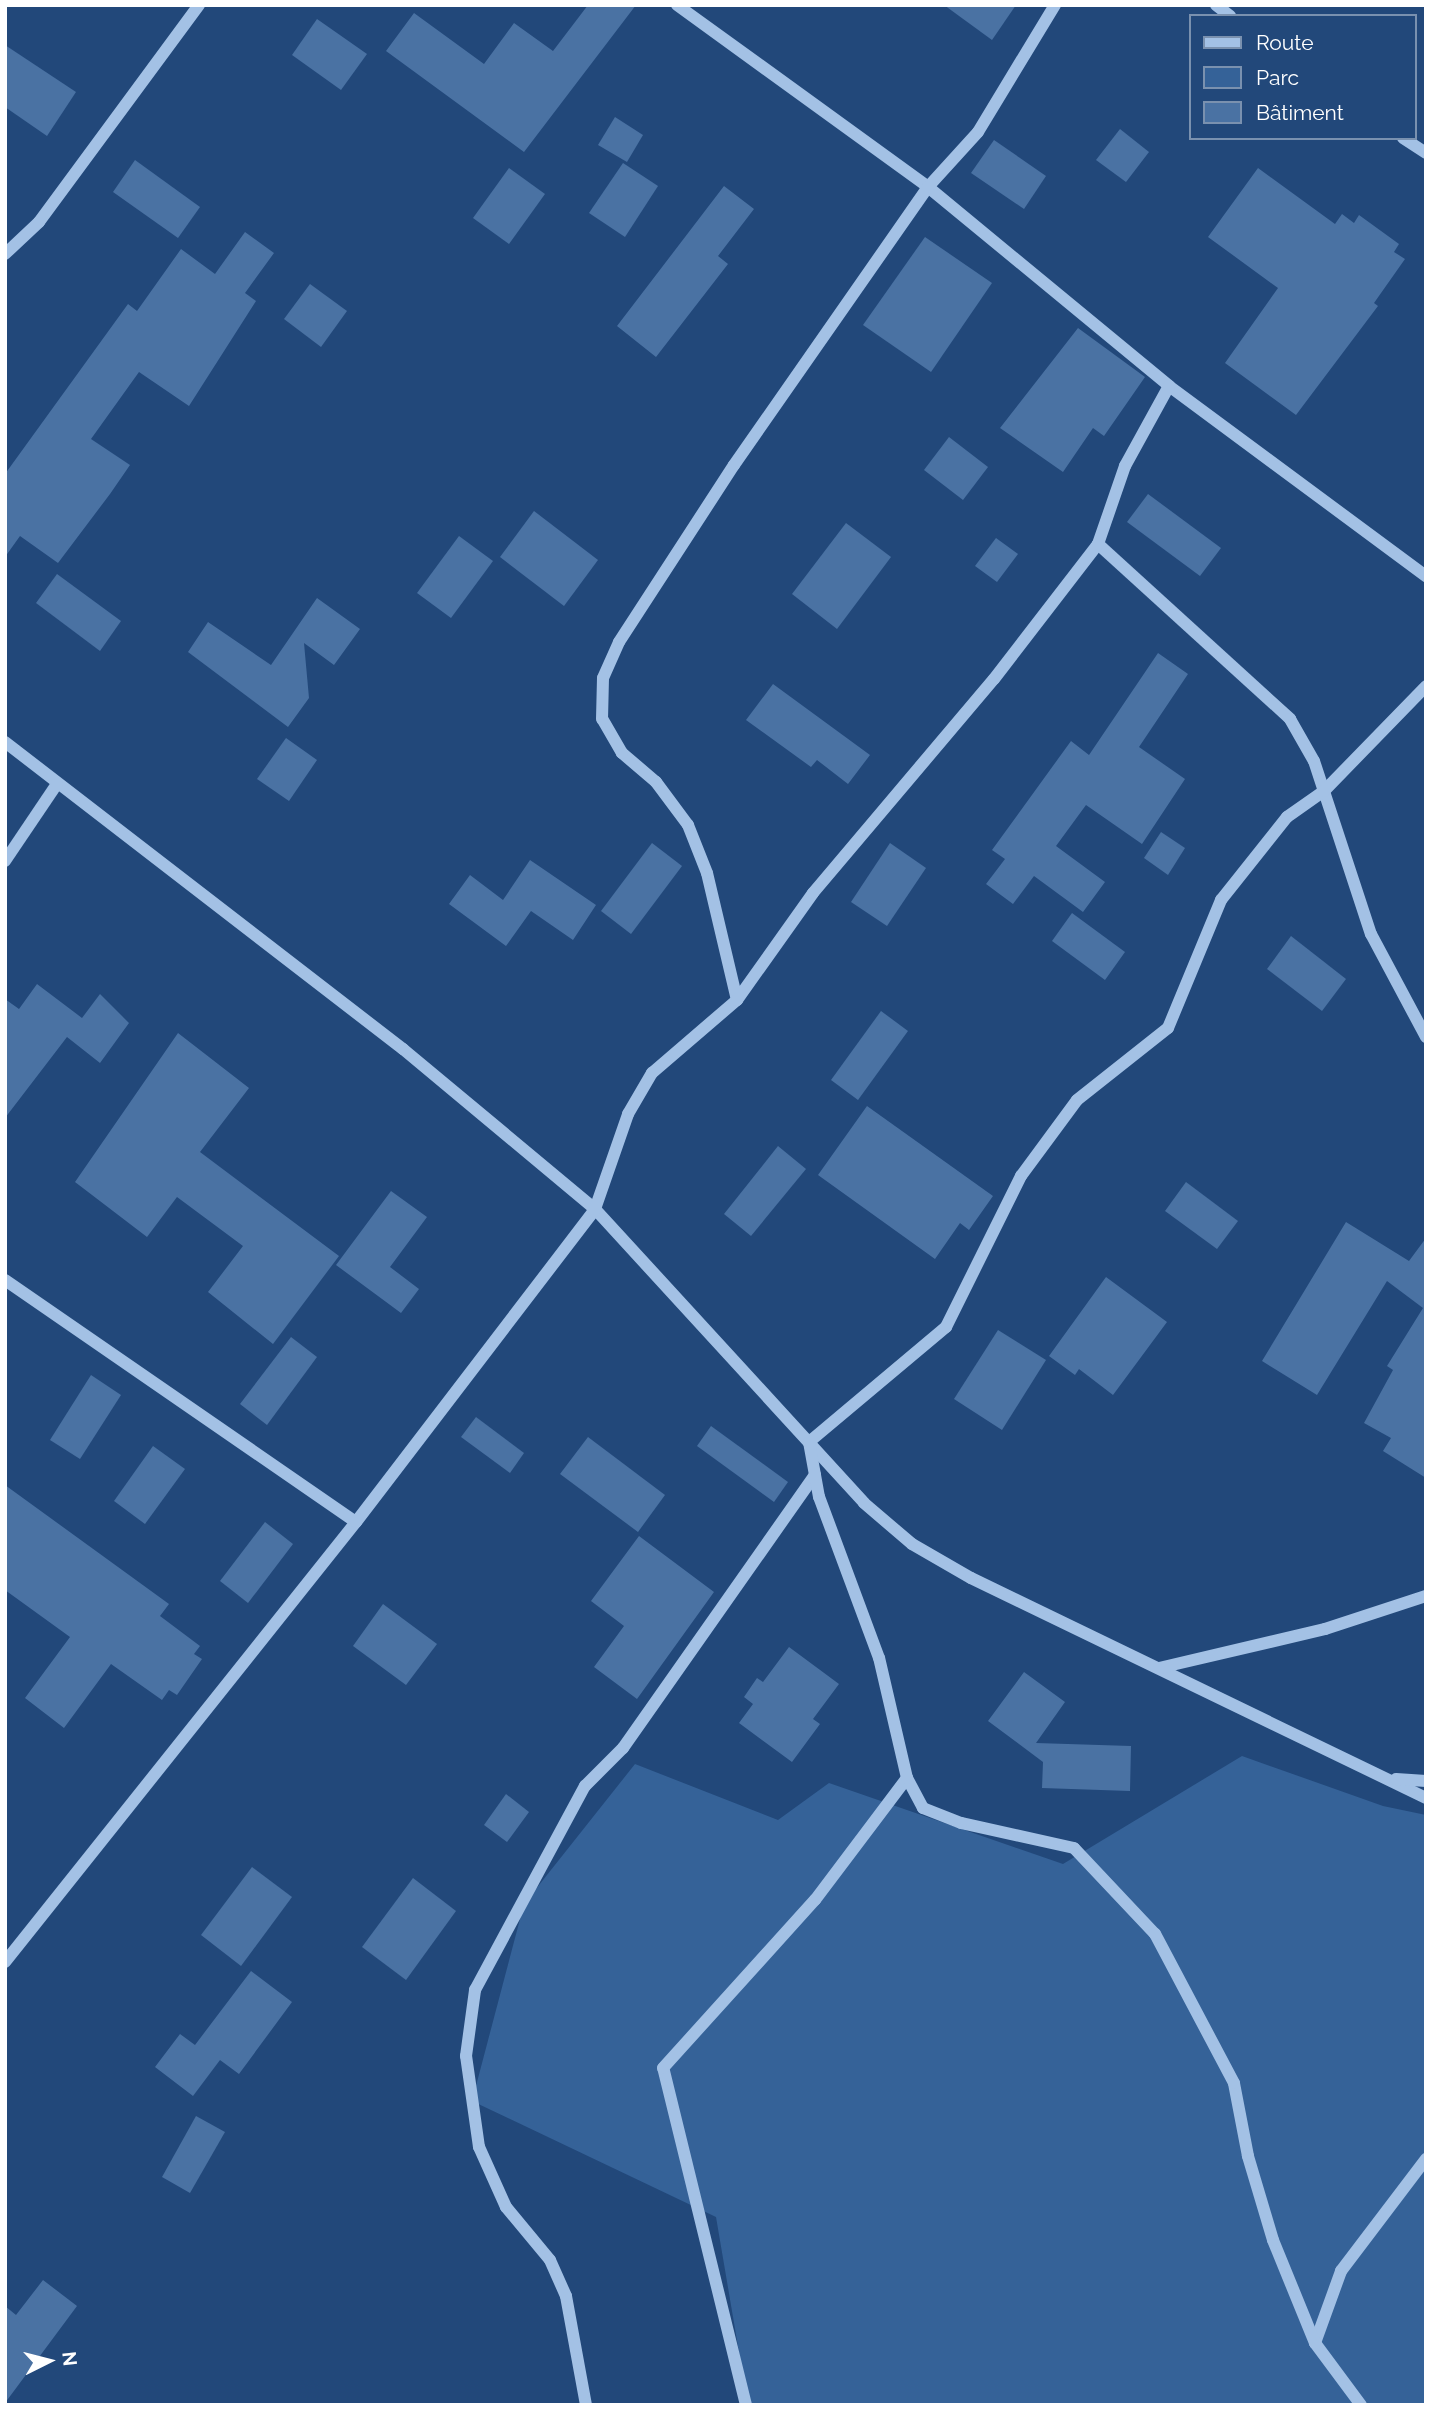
<!DOCTYPE html>
<meta charset="utf-8">
<style>
body{margin:0}
#map{position:relative;width:1431px;height:2410px;overflow:hidden;background:#22487a;font-family:Raleway,sans-serif}
div>[style]{position:absolute}
[style*='--x']{left:calc(var(--x)*1px);top:calc(var(--y)*1px);width:calc(var(--w)*1px);rotate:calc(var(--a)*1deg)}
.green>*{inset:0;background:#356298}
.building>*{inset:0;background:#4a72a3}
.minor>*{height:12px;margin:-6px;padding:0 6px;transform-origin:6px;border-radius:6px;background:#a3c1e5}
span{translate:-50% -50%;white-space:nowrap;text-align:center;line-height:1.15;-webkit-text-stroke:5px #22487a;paint-order:stroke}
.frame{position:absolute;inset:0;border:7px solid #fff;pointer-events:none}
.legend{position:absolute;left:1189px;top:14px;width:228px;height:126px;box-sizing:border-box;background:#22487a;border:2px solid #7a91af;margin:0;padding:9px 12px;list-style:none;font-size:21px;color:#fff}
.legend li{display:flex;align-items:center;gap:14px;height:35px}
.legend b{width:35px;border:2px solid #7a91af}
.north{position:absolute;left:14px;top:2326px;width:70px;height:70px;-webkit-text-stroke:5px #22487a;paint-order:stroke;rotate:84deg;font-size:19px;font-weight:700;line-height:28px;text-align:center;color:#fff}
.north::after{content:'';display:block;margin:auto;width:24px;height:32px;background:#fff;clip-path:polygon(50% 0,100% 100%,50% 72%,0 100%)}
</style>
<div id="map">
<div class="green">
<div style="clip-path:polygon(1242px 1756px,1383px 1806px,1426px 1815px,1426px 2405px,748px 2405px,716px 2217px,472px 2101px,524px 1904px,635px 1764px,778px 1820px,829px 1783px,1063px 1864px)"></div>
</div>
<div class="building">
<div style="clip-path:polygon(588px 5px,636px 5px,524px 152px,386px 51px,414px 13px,484px 64px,514px 23px,553px 51px)"></div>
<div style="clip-path:polygon(944px 5px,1016px 5px,992px 40px)"></div>
<div style="clip-path:polygon(317px 19px,367px 54px,341px 90px,292px 55px)"></div>
<div style="clip-path:polygon(5px 45px,76px 92px,47px 136px,5px 107px)"></div>
<div style="clip-path:polygon(615px 117px,643px 135px,627px 162px,598px 145px)"></div>
<div style="clip-path:polygon(1120px 129px,1149px 152px,1126px 182px,1096px 160px)"></div>
<div style="clip-path:polygon(994px 140px,1046px 176px,1024px 209px,971px 173px)"></div>
<div style="clip-path:polygon(135px 160px,200px 207px,178px 238px,113px 192px)"></div>
<div style="clip-path:polygon(623px 163px,658px 186px,625px 237px,589px 213px)"></div>
<div style="clip-path:polygon(509px 168px,545px 194px,509px 244px,473px 218px)"></div>
<div style="clip-path:polygon(1258px 168px,1335px 224px,1342px 214px,1354px 223px,1359px 215px,1399px 244px,1394px 252px,1405px 259px,1374px 303px,1378px 306px,1296px 415px,1225px 363px,1278px 288px,1208px 237px)"></div>
<div style="clip-path:polygon(724px 186px,754px 209px,718px 256px,728px 264px,656px 357px,617px 326px)"></div>
<div style="clip-path:polygon(245px 232px,274px 253px,245px 293px,256px 301px,189px 406px,139px 372px,91px 439px,130px 465px,110px 494px,58px 563px,20px 536px,5px 557px,5px 474px,128px 304px,137px 311px,181px 249px,215px 274px)"></div>
<div style="clip-path:polygon(925px 237px,992px 283px,931px 372px,863px 325px)"></div>
<div style="clip-path:polygon(310px 284px,347px 311px,321px 347px,284px 319px)"></div>
<div style="clip-path:polygon(1078px 328px,1145px 377px,1104px 436px,1093px 428px,1063px 472px,1000px 428px)"></div>
<div style="clip-path:polygon(949px 437px,988px 467px,963px 500px,924px 470px)"></div>
<div style="clip-path:polygon(1148px 494px,1221px 548px,1200px 576px,1127px 522px)"></div>
<div style="clip-path:polygon(534px 511px,598px 560px,564px 606px,500px 557px)"></div>
<div style="clip-path:polygon(846px 523px,891px 557px,837px 629px,792px 594px)"></div>
<div style="clip-path:polygon(459px 536px,493px 561px,451px 618px,417px 593px)"></div>
<div style="clip-path:polygon(996px 538px,1018px 554px,997px 582px,975px 566px)"></div>
<div style="clip-path:polygon(57px 574px,121px 621px,100px 651px,36px 603px)"></div>
<div style="clip-path:polygon(317px 598px,360px 629px,334px 665px,304px 643px,309px 698px,288px 727px,188px 652px,208px 622px,271px 665px)"></div>
<div style="clip-path:polygon(1158px 653px,1188px 674px,1139px 747px,1185px 779px,1142px 844px,1086px 805px,1056px 846px,1105px 882px,1083px 912px,1034px 876px,1013px 904px,986px 884px,1005px 859px,992px 850px,1071px 741px,1089px 755px)"></div>
<div style="clip-path:polygon(773px 684px,870px 755px,848px 784px,817px 760px,811px 767px,746px 720px)"></div>
<div style="clip-path:polygon(286px 738px,317px 760px,289px 801px,257px 779px)"></div>
<div style="clip-path:polygon(1161px 832px,1185px 848px,1168px 875px,1144px 858px)"></div>
<div style="clip-path:polygon(652px 843px,682px 866px,631px 934px,601px 911px)"></div>
<div style="clip-path:polygon(890px 843px,926px 868px,887px 926px,851px 902px)"></div>
<div style="clip-path:polygon(530px 860px,596px 905px,573px 940px,531px 911px,506px 946px,449px 904px,470px 875px,503px 900px)"></div>
<div style="clip-path:polygon(1072px 913px,1125px 952px,1105px 980px,1052px 941px)"></div>
<div style="clip-path:polygon(1291px 936px,1346px 979px,1322px 1011px,1267px 969px)"></div>
<div style="clip-path:polygon(37px 984px,82px 1018px,100px 994px,129px 1023px,100px 1063px,67px 1037px,5px 1118px,5px 999px,19px 1009px)"></div>
<div style="clip-path:polygon(881px 1011px,908px 1031px,858px 1100px,831px 1080px)"></div>
<div style="clip-path:polygon(178px 1033px,249px 1088px,200px 1152px,339px 1256px,273px 1344px,208px 1292px,243px 1246px,177px 1197px,147px 1237px,75px 1182px)"></div>
<div style="clip-path:polygon(867px 1106px,993px 1196px,969px 1230px,960px 1223px,935px 1259px,818px 1175px)"></div>
<div style="clip-path:polygon(778px 1146px,806px 1169px,751px 1236px,724px 1214px)"></div>
<div style="clip-path:polygon(1186px 1182px,1238px 1221px,1217px 1249px,1165px 1211px)"></div>
<div style="clip-path:polygon(391px 1191px,427px 1217px,390px 1267px,419px 1289px,401px 1313px,336px 1265px)"></div>
<div style="clip-path:polygon(1346px 1222px,1409px 1261px,1426px 1238px,1426px 1478px,1383px 1451px,1391px 1438px,1364px 1423px,1393px 1370px,1387px 1366px,1423px 1308px,1387px 1281px,1317px 1395px,1262px 1361px)"></div>
<div style="clip-path:polygon(1106px 1277px,1167px 1322px,1113px 1395px,1079px 1369px,1075px 1375px,1049px 1356px)"></div>
<div style="clip-path:polygon(998px 1330px,1046px 1360px,1002px 1430px,954px 1399px)"></div>
<div style="clip-path:polygon(291px 1337px,317px 1357px,267px 1425px,240px 1404px)"></div>
<div style="clip-path:polygon(91px 1375px,121px 1395px,80px 1459px,50px 1440px)"></div>
<div style="clip-path:polygon(476px 1417px,524px 1453px,510px 1473px,461px 1437px)"></div>
<div style="clip-path:polygon(711px 1426px,788px 1482px,774px 1502px,697px 1446px)"></div>
<div style="clip-path:polygon(588px 1437px,665px 1495px,638px 1532px,560px 1474px)"></div>
<div style="clip-path:polygon(153px 1446px,185px 1469px,145px 1524px,114px 1501px)"></div>
<div style="clip-path:polygon(5px 1485px,169px 1604px,160px 1616px,200px 1646px,194px 1654px,202px 1659px,177px 1695px,169px 1690px,162px 1700px,111px 1664px,64px 1728px,25px 1698px,70px 1637px,5px 1590px)"></div>
<div style="clip-path:polygon(265px 1522px,293px 1544px,248px 1603px,220px 1581px)"></div>
<div style="clip-path:polygon(639px 1536px,714px 1592px,637px 1699px,594px 1667px,624px 1626px,591px 1601px)"></div>
<div style="clip-path:polygon(383px 1604px,437px 1644px,406px 1685px,353px 1646px)"></div>
<div style="clip-path:polygon(789px 1647px,839px 1684px,813px 1719px,820px 1724px,792px 1762px,739px 1723px,753px 1704px,744px 1697px,757px 1678px,763px 1682px)"></div>
<div style="clip-path:polygon(1024px 1672px,1065px 1702px,1036px 1743px,1131px 1746px,1130px 1791px,1042px 1788px,1043px 1762px,988px 1721px)"></div>
<div style="clip-path:polygon(506px 1794px,529px 1812px,507px 1842px,484px 1825px)"></div>
<div style="clip-path:polygon(252px 1867px,292px 1897px,241px 1966px,201px 1935px)"></div>
<div style="clip-path:polygon(413px 1878px,456px 1911px,406px 1980px,362px 1947px)"></div>
<div style="clip-path:polygon(251px 1971px,292px 2002px,239px 2074px,220px 2060px,193px 2096px,155px 2067px,180px 2034px,195px 2045px)"></div>
<div style="clip-path:polygon(196px 2116px,225px 2132px,190px 2193px,162px 2177px)"></div>
<div style="clip-path:polygon(43px 2280px,77px 2306px,5px 2403px,5px 2306px,16px 2315px)"></div>
</div>
<div class="minor">
<div style="--x:677;--y:5;--w:310;--a:35.9"></div>
<div style="--x:928;--y:187;--w:313;--a:39.5"></div>
<div style="--x:1169;--y:386;--w:320;--a:36.5"></div>
<div style="--x:1216;--y:5;--w:18;--a:38"></div>
<div style="--x:1403;--y:138;--w:27;--a:33"></div>
<div style="--x:5;--y:254;--w:47;--a:-43.3"></div>
<div style="--x:39;--y:222;--w:270;--a:-53.6"></div>
<div style="--x:1098;--y:544;--w:260;--a:42.3"></div>
<div style="--x:1290;--y:719;--w:48;--a:60.3"></div>
<div style="--x:1314;--y:761;--w:182;--a:71.8"></div>
<div style="--x:1371;--y:934;--w:117;--a:61.9"></div>
<div style="--x:5;--y:742;--w:503;--a:37.65"></div>
<div style="--x:403;--y:1049;--w:250;--a:39.8"></div>
<div style="--x:595;--y:1209;--w:398;--a:47.5"></div>
<div style="--x:864;--y:1503;--w:63;--a:40.5"></div>
<div style="--x:912;--y:1544;--w:68;--a:30"></div>
<div style="--x:971;--y:1578;--w:505;--a:25.8"></div>
<div style="--x:5;--y:861;--w:93;--a:-56"></div>
<div style="--x:737;--y:1000;--w:130;--a:-103.3"></div>
<div style="--x:707;--y:873;--w:52;--a:-111.6"></div>
<div style="--x:688;--y:825;--w:54;--a:-126.7"></div>
<div style="--x:656;--y:782;--w:45;--a:-139.5"></div>
<div style="--x:622;--y:753;--w:39;--a:-120"></div>
<div style="--x:602;--y:719;--w:41;--a:-88.6"></div>
<div style="--x:603;--y:678;--w:39;--a:-66"></div>
<div style="--x:619;--y:642;--w:211;--a:-57"></div>
<div style="--x:734;--y:465;--w:339;--a:-55.1"></div>
<div style="--x:928;--y:187;--w:74;--a:-47.7"></div>
<div style="--x:978;--y:132;--w:149;--a:-58.8"></div>
<div style="--x:5;--y:1280;--w:426;--a:34.6"></div>
<div style="--x:1159;--y:1668;--w:171;--a:-13.2"></div>
<div style="--x:1325;--y:1629;--w:106;--a:-18.1"></div>
<div style="--x:1396;--y:1779;--w:30;--a:4"></div>
<div style="--x:5;--y:1962;--w:563;--a:-51.42"></div>
<div style="--x:356;--y:1522;--w:394;--a:-52.6"></div>
<div style="--x:595;--y:1209;--w:101;--a:-70.8"></div>
<div style="--x:628;--y:1114;--w:48;--a:-59.7"></div>
<div style="--x:652;--y:1073;--w:112;--a:-40.7"></div>
<div style="--x:737;--y:1000;--w:131;--a:-54.6"></div>
<div style="--x:813;--y:893;--w:280;--a:-49.8"></div>
<div style="--x:994;--y:679;--w:170;--a:-52.4"></div>
<div style="--x:1098;--y:544;--w:83;--a:-70.9"></div>
<div style="--x:1125;--y:466;--w:91;--a:-61.2"></div>
<div style="--x:1315;--y:2343;--w:77;--a:-70.1"></div>
<div style="--x:1341;--y:2271;--w:141;--a:-52.8"></div>
<div style="--x:586;--y:2405;--w:111;--a:-100.4"></div>
<div style="--x:566;--y:2296;--w:39;--a:-114"></div>
<div style="--x:550;--y:2260;--w:69;--a:-129.7"></div>
<div style="--x:506;--y:2207;--w:66;--a:-114.2"></div>
<div style="--x:479;--y:2147;--w:92;--a:-98.1"></div>
<div style="--x:466;--y:2056;--w:67;--a:-82.2"></div>
<div style="--x:475;--y:1990;--w:232;--a:-61.7"></div>
<div style="--x:585;--y:1786;--w:54;--a:-45"></div>
<div style="--x:623;--y:1748;--w:334;--a:-54.9"></div>
<div style="--x:746;--y:2405;--w:347;--a:-103.8"></div>
<div style="--x:663;--y:2068;--w:227;--a:-47.9"></div>
<div style="--x:815;--y:1900;--w:153;--a:-53"></div>
<div style="--x:1361;--y:2405;--w:77;--a:-126.6"></div>
<div style="--x:1315;--y:2343;--w:111;--a:-112.2"></div>
<div style="--x:1273;--y:2240;--w:88;--a:-106.6"></div>
<div style="--x:1248;--y:2156;--w:74;--a:-100.9"></div>
<div style="--x:1234;--y:2083;--w:169;--a:-117.9"></div>
<div style="--x:1155;--y:1934;--w:118;--a:-133.3"></div>
<div style="--x:1074;--y:1848;--w:116;--a:-167.5"></div>
<div style="--x:961;--y:1823;--w:41;--a:-158.5"></div>
<div style="--x:923;--y:1808;--w:34;--a:-118"></div>
<div style="--x:907;--y:1778;--w:123;--a:-103.1"></div>
<div style="--x:879;--y:1658;--w:172;--a:-110.4"></div>
<div style="--x:819;--y:1497;--w:56;--a:-100.3"></div>
<div style="--x:809;--y:1442;--w:179;--a:-40"></div>
<div style="--x:946;--y:1327;--w:169;--a:-63.6"></div>
<div style="--x:1021;--y:1176;--w:94;--a:-53.6"></div>
<div style="--x:1077;--y:1100;--w:116;--a:-38.4"></div>
<div style="--x:1168;--y:1028;--w:139;--a:-67.5"></div>
<div style="--x:1221;--y:900;--w:106;--a:-51.5"></div>
<div style="--x:1287;--y:817;--w:45;--a:-35.1"></div>
<div style="--x:1324;--y:791;--w:146;--a:-45.8"></div>
</div>
<div class="frame"></div>
<ul class="legend">
<li><b style="height:9px;background:#a3c1e5"></b>Route</li>
<li><b style="height:19px;background:#356298"></b>Parc</li>
<li><b style="height:19px;background:#4a72a3"></b>Bâtiment</li>
</ul>
<div class="north">N</div>
</div>
